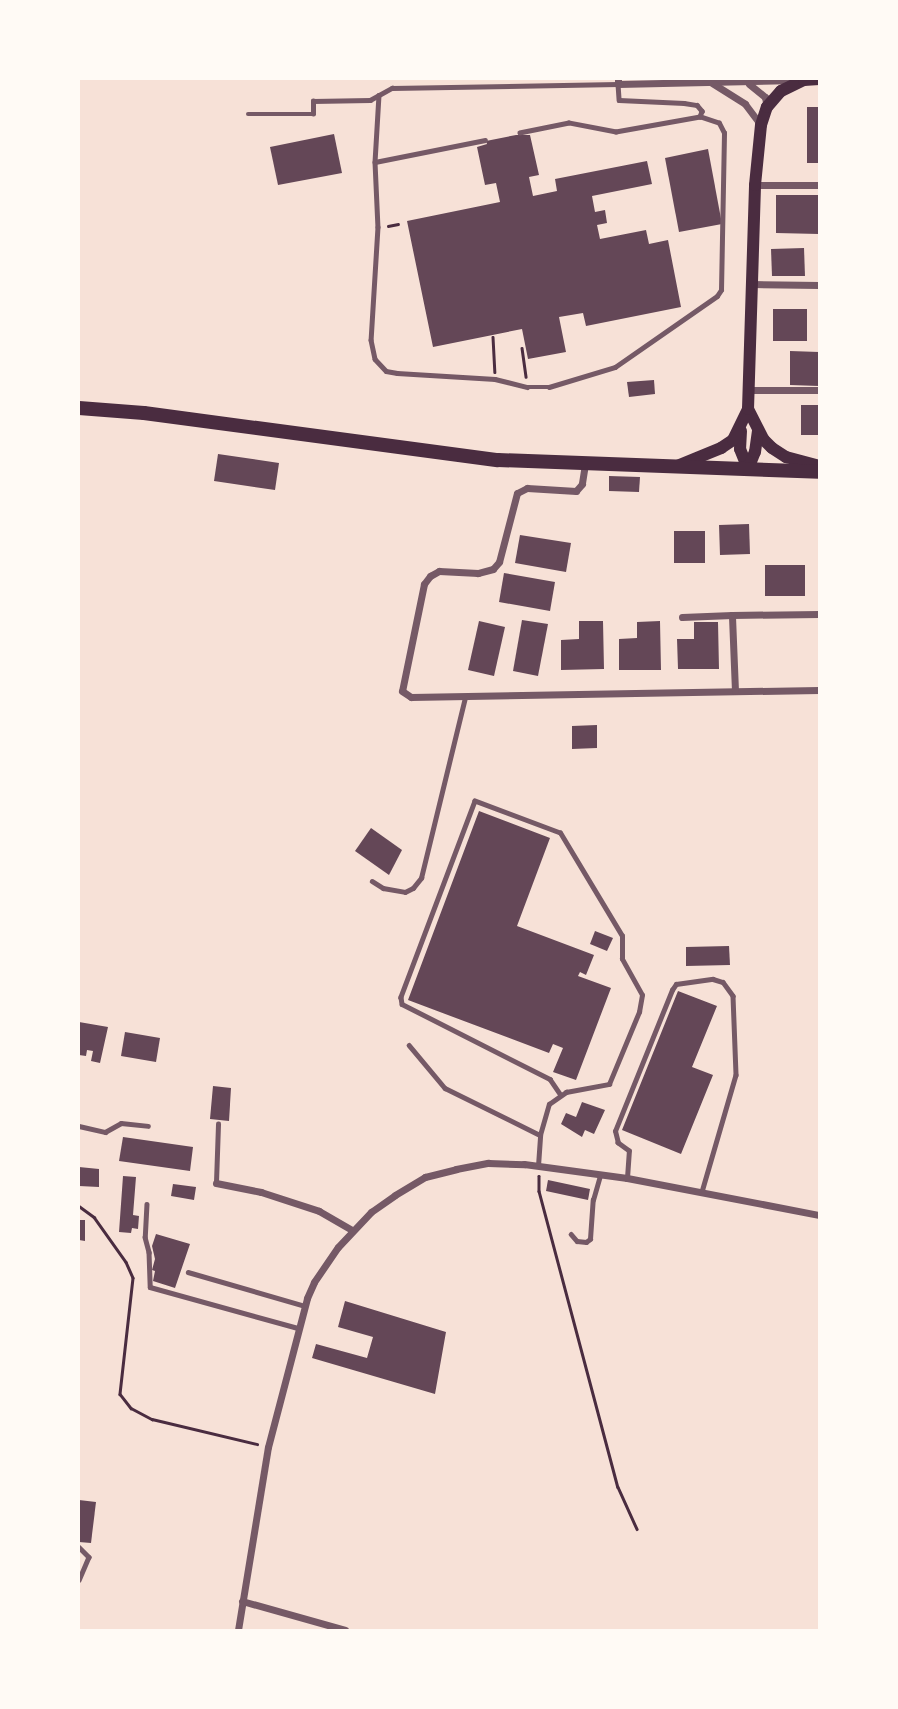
<!DOCTYPE html>
<style>
body{margin:0}
#map{position:relative;width:898px;height:1709px;overflow:hidden;background:#f7e1d7;font-family:Inter,sans-serif}
div>[style]{position:absolute}
[style*='--x']{left:calc(var(--x)*1px);top:calc(var(--y)*1px);width:calc(var(--w)*1px);rotate:calc(var(--a)*1deg)}
.building>*{inset:0;background:#644757}
.path>*{height:2.5px;margin:-1.25px;padding:0 1.25px;transform-origin:1.25px;border-radius:1.25px;background:#4a2c40}
.service>*{height:4.5px;margin:-2.25px;padding:0 2.25px;transform-origin:2.25px;border-radius:2.25px;background:#755966}
.minor>*{height:7px;margin:-3.5px;padding:0 3.5px;transform-origin:3.5px;border-radius:3.5px;background:#755966}
.secondary>*{height:12px;margin:-6px;padding:0 6px;transform-origin:6px;border-radius:6px;background:#4a2c40}
.primary>*{height:14px;margin:-7px;padding:0 7px;transform-origin:7px;border-radius:7px;background:#4a2c40}
span{translate:-50% -50%;white-space:nowrap;text-align:center;line-height:1.15;-webkit-text-stroke:5px #fffaf5;paint-order:stroke}
.frame{position:absolute;inset:0;border:80px solid #fffaf5;pointer-events:none}
</style>
<div id="map">
<div class="building">
<div style="clip-path:polygon(807px 107px,819px 107px,819px 163px,807px 163px)"></div>
<div style="clip-path:polygon(334px 134px,342px 173px,278px 185px,270px 147px)"></div>
<div style="clip-path:polygon(516px 135px,530px 135px,539px 175px,529px 177px,533px 196px,557px 191px,555px 179px,647px 161px,652px 184px,592px 196px,595px 212px,605px 210px,607px 223px,597px 225px,600px 239px,646px 230px,649px 244px,668px 240px,681px 307px,586px 326px,583px 313px,559px 317px,566px 352px,528px 359px,522px 329px,433px 347px,407px 221px,500px 202px,496px 183px,485px 185px,477px 147px,487px 144px,486px 141px)"></div>
<div style="clip-path:polygon(708px 149px,722px 224px,679px 232px,665px 158px)"></div>
<div style="clip-path:polygon(776px 195px,819px 195px,819px 234px,776px 233px)"></div>
<div style="clip-path:polygon(804px 248px,805px 276px,772px 276px,771px 249px)"></div>
<div style="clip-path:polygon(773px 309px,807px 309px,807px 341px,773px 341px)"></div>
<div style="clip-path:polygon(790px 351px,819px 352px,819px 386px,790px 385px)"></div>
<div style="clip-path:polygon(654px 380px,655px 394px,629px 397px,627px 382px)"></div>
<div style="clip-path:polygon(801px 405px,819px 405px,819px 435px,801px 435px)"></div>
<div style="clip-path:polygon(218px 454px,279px 463px,275px 490px,214px 481px)"></div>
<div style="clip-path:polygon(609px 476px,640px 477px,639px 492px,609px 491px)"></div>
<div style="clip-path:polygon(749px 524px,750px 554px,720px 555px,719px 525px)"></div>
<div style="clip-path:polygon(674px 531px,705px 531px,705px 563px,674px 563px)"></div>
<div style="clip-path:polygon(520px 535px,571px 543px,566px 572px,515px 563px)"></div>
<div style="clip-path:polygon(765px 565px,805px 565px,805px 596px,765px 596px)"></div>
<div style="clip-path:polygon(504px 573px,555px 582px,550px 611px,499px 602px)"></div>
<div style="clip-path:polygon(522px 620px,548px 624px,538px 676px,513px 671px)"></div>
<div style="clip-path:polygon(479px 621px,505px 627px,494px 676px,468px 670px)"></div>
<div style="clip-path:polygon(579px 621px,603px 621px,604px 669px,561px 670px,561px 640px,579px 639px)"></div>
<div style="clip-path:polygon(660px 621px,661px 670px,619px 670px,619px 639px,637px 638px,637px 622px)"></div>
<div style="clip-path:polygon(694px 622px,718px 622px,719px 669px,678px 669px,677px 639px,694px 639px)"></div>
<div style="clip-path:polygon(597px 725px,597px 748px,572px 749px,572px 726px)"></div>
<div style="clip-path:polygon(479px 811px,550px 838px,517px 926px,594px 955px,586px 975px,580px 972px,578px 976px,611px 988px,576px 1080px,553px 1072px,563px 1048px,553px 1044px,549px 1053px,408px 1000px)"></div>
<div style="clip-path:polygon(371px 828px,402px 850px,389px 875px,355px 851px)"></div>
<div style="clip-path:polygon(595px 931px,613px 938px,607px 951px,590px 944px)"></div>
<div style="clip-path:polygon(729px 946px,730px 965px,686px 966px,686px 947px)"></div>
<div style="clip-path:polygon(678px 991px,717px 1006px,692px 1067px,713px 1075px,681px 1154px,622px 1130px)"></div>
<div style="clip-path:polygon(79px 1022px,108px 1027px,100px 1063px,91px 1061px,93px 1051px,87px 1050px,86px 1056px,79px 1055px)"></div>
<div style="clip-path:polygon(125px 1032px,160px 1038px,156px 1062px,121px 1056px)"></div>
<div style="clip-path:polygon(213px 1086px,231px 1088px,229px 1121px,210px 1119px)"></div>
<div style="clip-path:polygon(582px 1102px,605px 1110px,594px 1134px,585px 1130px,582px 1137px,561px 1124px,566px 1113px,576px 1117px)"></div>
<div style="clip-path:polygon(123px 1137px,193px 1147px,190px 1171px,119px 1161px)"></div>
<div style="clip-path:polygon(79px 1167px,99px 1169px,99px 1187px,79px 1186px)"></div>
<div style="clip-path:polygon(123px 1176px,136px 1177px,133px 1215px,139px 1216px,138px 1229px,132px 1228px,131px 1233px,119px 1232px)"></div>
<div style="clip-path:polygon(548px 1180px,590px 1189px,588px 1200px,546px 1191px)"></div>
<div style="clip-path:polygon(173px 1184px,196px 1187px,194px 1200px,171px 1196px)"></div>
<div style="clip-path:polygon(79px 1220px,85px 1220px,85px 1241px,79px 1240px)"></div>
<div style="clip-path:polygon(156px 1234px,190px 1244px,175px 1288px,153px 1281px,155px 1271px,152px 1270px,155px 1259px,152px 1246px)"></div>
<div style="clip-path:polygon(345px 1301px,446px 1332px,435px 1394px,312px 1358px,316px 1344px,367px 1358px,373px 1337px,338px 1327px)"></div>
<div style="clip-path:polygon(79px 1500px,96px 1502px,91px 1543px,79px 1542px)"></div>
</div>
<div class="path">
<div style="--x:388;--y:226;--w:10;--a:-11"></div>
<div style="--x:493;--y:337;--w:35;--a:87"></div>
<div style="--x:522;--y:348;--w:29;--a:82"></div>
<div style="--x:539;--y:1176;--w:15;--a:90"></div>
<div style="--x:539;--y:1191;--w:306;--a:75.1"></div>
<div style="--x:618;--y:1487;--w:46;--a:65.7"></div>
<div style="--x:79;--y:1206;--w:19;--a:36"></div>
<div style="--x:94;--y:1217;--w:55;--a:54.6"></div>
<div style="--x:126;--y:1262;--w:17;--a:66"></div>
<div style="--x:133;--y:1278;--w:117;--a:96.4"></div>
<div style="--x:120;--y:1394;--w:18;--a:52"></div>
<div style="--x:131;--y:1408;--w:24;--a:28"></div>
<div style="--x:152;--y:1419;--w:108;--a:13.4"></div>
</div>
<div class="service">
<div style="--x:379;--y:95;--w:67;--a:93.4"></div>
<div style="--x:375;--y:162;--w:65;--a:87.4"></div>
<div style="--x:378;--y:227;--w:113;--a:93.5"></div>
<div style="--x:371;--y:340;--w:19;--a:78"></div>
<div style="--x:375;--y:359;--w:16;--a:47"></div>
<div style="--x:386;--y:371;--w:11;--a:10"></div>
<div style="--x:397;--y:373;--w:98;--a:3.5"></div>
<div style="--x:495;--y:379;--w:33;--a:14"></div>
<div style="--x:527;--y:387;--w:22;--a:0"></div>
<div style="--x:549;--y:387;--w:69;--a:-16.9"></div>
<div style="--x:615;--y:367;--w:124;--a:-34.8"></div>
<div style="--x:717;--y:296;--w:7;--a:-56"></div>
<div style="--x:721;--y:290;--w:157;--a:-88.9"></div>
<div style="--x:724;--y:133;--w:11;--a:-117"></div>
<div style="--x:719;--y:123;--w:20;--a:-162"></div>
<div style="--x:248;--y:114;--w:65;--a:0"></div>
<div style="--x:313;--y:114;--w:13;--a:-90"></div>
<div style="--x:313;--y:101;--w:57;--a:-1"></div>
<div style="--x:370;--y:100;--w:25;--a:-29"></div>
<div style="--x:392;--y:88;--w:226;--a:-1"></div>
<div style="--x:618;--y:84;--w:16;--a:86"></div>
<div style="--x:619;--y:100;--w:65;--a:2.6"></div>
<div style="--x:684;--y:103;--w:13;--a:9"></div>
<div style="--x:697;--y:105;--w:8;--a:50"></div>
<div style="--x:702;--y:111;--w:6;--a:108"></div>
<div style="--x:700;--y:117;--w:85;--a:169.9"></div>
<div style="--x:616;--y:132;--w:48;--a:-169.2"></div>
<div style="--x:569;--y:123;--w:50;--a:168.5"></div>
<div style="--x:375;--y:162;--w:112;--a:-11.3"></div>
<div style="--x:372;--y:881;--w:13;--a:32"></div>
<div style="--x:383;--y:888;--w:22;--a:10"></div>
<div style="--x:405;--y:892;--w:9;--a:-27"></div>
<div style="--x:413;--y:888;--w:13;--a:-51"></div>
<div style="--x:421;--y:878;--w:186;--a:-76.3"></div>
<div style="--x:409;--y:1045;--w:56;--a:50.1"></div>
<div style="--x:445;--y:1088;--w:106;--a:26.3"></div>
<div style="--x:79;--y:1126;--w:27;--a:13"></div>
<div style="--x:105;--y:1132;--w:18;--a:-29"></div>
<div style="--x:121;--y:1123;--w:27;--a:6"></div>
<div style="--x:538;--y:1166;--w:31;--a:-86"></div>
<div style="--x:540;--y:1135;--w:32;--a:-74"></div>
<div style="--x:549;--y:1104;--w:21;--a:-35"></div>
<div style="--x:566;--y:1092;--w:44;--a:-10.5"></div>
<div style="--x:609;--y:1084;--w:78;--a:-67.4"></div>
<div style="--x:639;--y:1012;--w:17;--a:-80"></div>
<div style="--x:642;--y:995;--w:41;--a:-119.1"></div>
<div style="--x:622;--y:959;--w:23;--a:-90"></div>
<div style="--x:622;--y:936;--w:120;--a:-121"></div>
<div style="--x:560;--y:833;--w:91;--a:-159.4"></div>
<div style="--x:475;--y:801;--w:210;--a:110.7"></div>
<div style="--x:401;--y:997;--w:7;--a:82"></div>
<div style="--x:402;--y:1004;--w:166;--a:26.9"></div>
<div style="--x:550;--y:1079;--w:18;--a:56"></div>
<div style="--x:627;--y:1178;--w:27;--a:-86"></div>
<div style="--x:629;--y:1151;--w:14;--a:-144"></div>
<div style="--x:618;--y:1143;--w:12;--a:-104"></div>
<div style="--x:615;--y:1131;--w:152;--a:-68"></div>
<div style="--x:672;--y:990;--w:7;--a:-56"></div>
<div style="--x:676;--y:984;--w:37;--a:-8"></div>
<div style="--x:713;--y:979;--w:10;--a:17"></div>
<div style="--x:723;--y:982;--w:17;--a:54"></div>
<div style="--x:733;--y:996;--w:79;--a:87.8"></div>
<div style="--x:736;--y:1075;--w:122;--a:106.2"></div>
<div style="--x:216;--y:1182;--w:58;--a:-88"></div>
<div style="--x:147;--y:1204;--w:33;--a:93"></div>
<div style="--x:145;--y:1237;--w:16;--a:75"></div>
<div style="--x:149;--y:1252;--w:35;--a:88"></div>
<div style="--x:150;--y:1287;--w:154;--a:15.5"></div>
<div style="--x:571;--y:1234;--w:9;--a:49"></div>
<div style="--x:577;--y:1241;--w:9;--a:6"></div>
<div style="--x:586;--y:1242;--w:5;--a:-37"></div>
<div style="--x:590;--y:1239;--w:39;--a:-86"></div>
<div style="--x:593;--y:1200;--w:26;--a:-74"></div>
<div style="--x:188;--y:1272;--w:122;--a:16.2"></div>
<div style="--x:79;--y:1547;--w:14;--a:45"></div>
<div style="--x:89;--y:1557;--w:25;--a:113"></div>
</div>
<div class="minor">
<div style="--x:618;--y:79;--w:5;--a:90"></div>
<div style="--x:618;--y:84;--w:180;--a:-1.3"></div>
<div style="--x:712;--y:83;--w:39;--a:32"></div>
<div style="--x:745;--y:104;--w:26;--a:53"></div>
<div style="--x:749;--y:84;--w:21;--a:39"></div>
<div style="--x:765;--y:97;--w:10;--a:79"></div>
<div style="--x:755;--y:185;--w:64;--a:0"></div>
<div style="--x:753;--y:284;--w:66;--a:0.9"></div>
<div style="--x:749;--y:390;--w:70;--a:0"></div>
<div style="--x:585;--y:464;--w:20;--a:99"></div>
<div style="--x:582;--y:484;--w:9;--a:131"></div>
<div style="--x:576;--y:491;--w:49;--a:-176.5"></div>
<div style="--x:527;--y:488;--w:11;--a:153"></div>
<div style="--x:517;--y:493;--w:71;--a:104.6"></div>
<div style="--x:499;--y:562;--w:9;--a:131"></div>
<div style="--x:493;--y:569;--w:16;--a:165"></div>
<div style="--x:478;--y:573;--w:39;--a:-177"></div>
<div style="--x:439;--y:571;--w:10;--a:151"></div>
<div style="--x:430;--y:576;--w:10;--a:127"></div>
<div style="--x:424;--y:584;--w:109;--a:101.6"></div>
<div style="--x:402;--y:691;--w:11;--a:34"></div>
<div style="--x:411;--y:697;--w:408;--a:-1"></div>
<div style="--x:682;--y:617;--w:50;--a:-2.3"></div>
<div style="--x:735;--y:691;--w:76;--a:-92.3"></div>
<div style="--x:732;--y:615;--w:87;--a:-0.7"></div>
<div style="--x:216;--y:1183;--w:46;--a:11.3"></div>
<div style="--x:261;--y:1192;--w:61;--a:18.1"></div>
<div style="--x:319;--y:1211;--w:39;--a:30"></div>
<div style="--x:242;--y:1601;--w:107;--a:15.7"></div>
<div style="--x:238;--y:1630;--w:185;--a:-80.7"></div>
<div style="--x:268;--y:1447;--w:154;--a:-75.3"></div>
<div style="--x:307;--y:1298;--w:17;--a:-66"></div>
<div style="--x:314;--y:1282;--w:42;--a:-55.6"></div>
<div style="--x:338;--y:1247;--w:48;--a:-46.7"></div>
<div style="--x:371;--y:1212;--w:29;--a:-35"></div>
<div style="--x:395;--y:1195;--w:35;--a:-31"></div>
<div style="--x:425;--y:1177;--w:32;--a:-14"></div>
<div style="--x:456;--y:1169;--w:33;--a:-11"></div>
<div style="--x:488;--y:1163;--w:36;--a:2"></div>
<div style="--x:524;--y:1164;--w:104;--a:7.7"></div>
<div style="--x:627;--y:1178;--w:196;--a:10.9"></div>
</div>
<div class="secondary">
<div style="--x:748;--y:409;--w:35;--a:63"></div>
<div style="--x:764;--y:440;--w:11;--a:45"></div>
<div style="--x:772;--y:448;--w:17;--a:33"></div>
<div style="--x:786;--y:457;--w:34;--a:15"></div>
<div style="--x:741;--y:431;--w:18;--a:93"></div>
<div style="--x:740;--y:449;--w:22;--a:68"></div>
<div style="--x:677;--y:466;--w:48;--a:-22.2"></div>
<div style="--x:721;--y:448;--w:14;--a:-34"></div>
<div style="--x:733;--y:440;--w:34;--a:-64"></div>
<div style="--x:748;--y:409;--w:224;--a:-88.2"></div>
<div style="--x:755;--y:185;--w:60;--a:-84.3"></div>
<div style="--x:761;--y:125;--w:19;--a:-72"></div>
<div style="--x:767;--y:107;--w:21;--a:-49"></div>
<div style="--x:781;--y:91;--w:25;--a:-26"></div>
<div style="--x:804;--y:80;--w:15;--a:-4"></div>
<div style="--x:748;--y:469;--w:18;--a:-68"></div>
<div style="--x:755;--y:452;--w:22;--a:-82"></div>
</div>
<div class="primary">
<div style="--x:79;--y:408;--w:65;--a:4.4"></div>
<div style="--x:144;--y:413;--w:357;--a:7.6"></div>
<div style="--x:498;--y:460;--w:321;--a:2.1"></div>
</div>
<div class="frame"></div>
</div>
